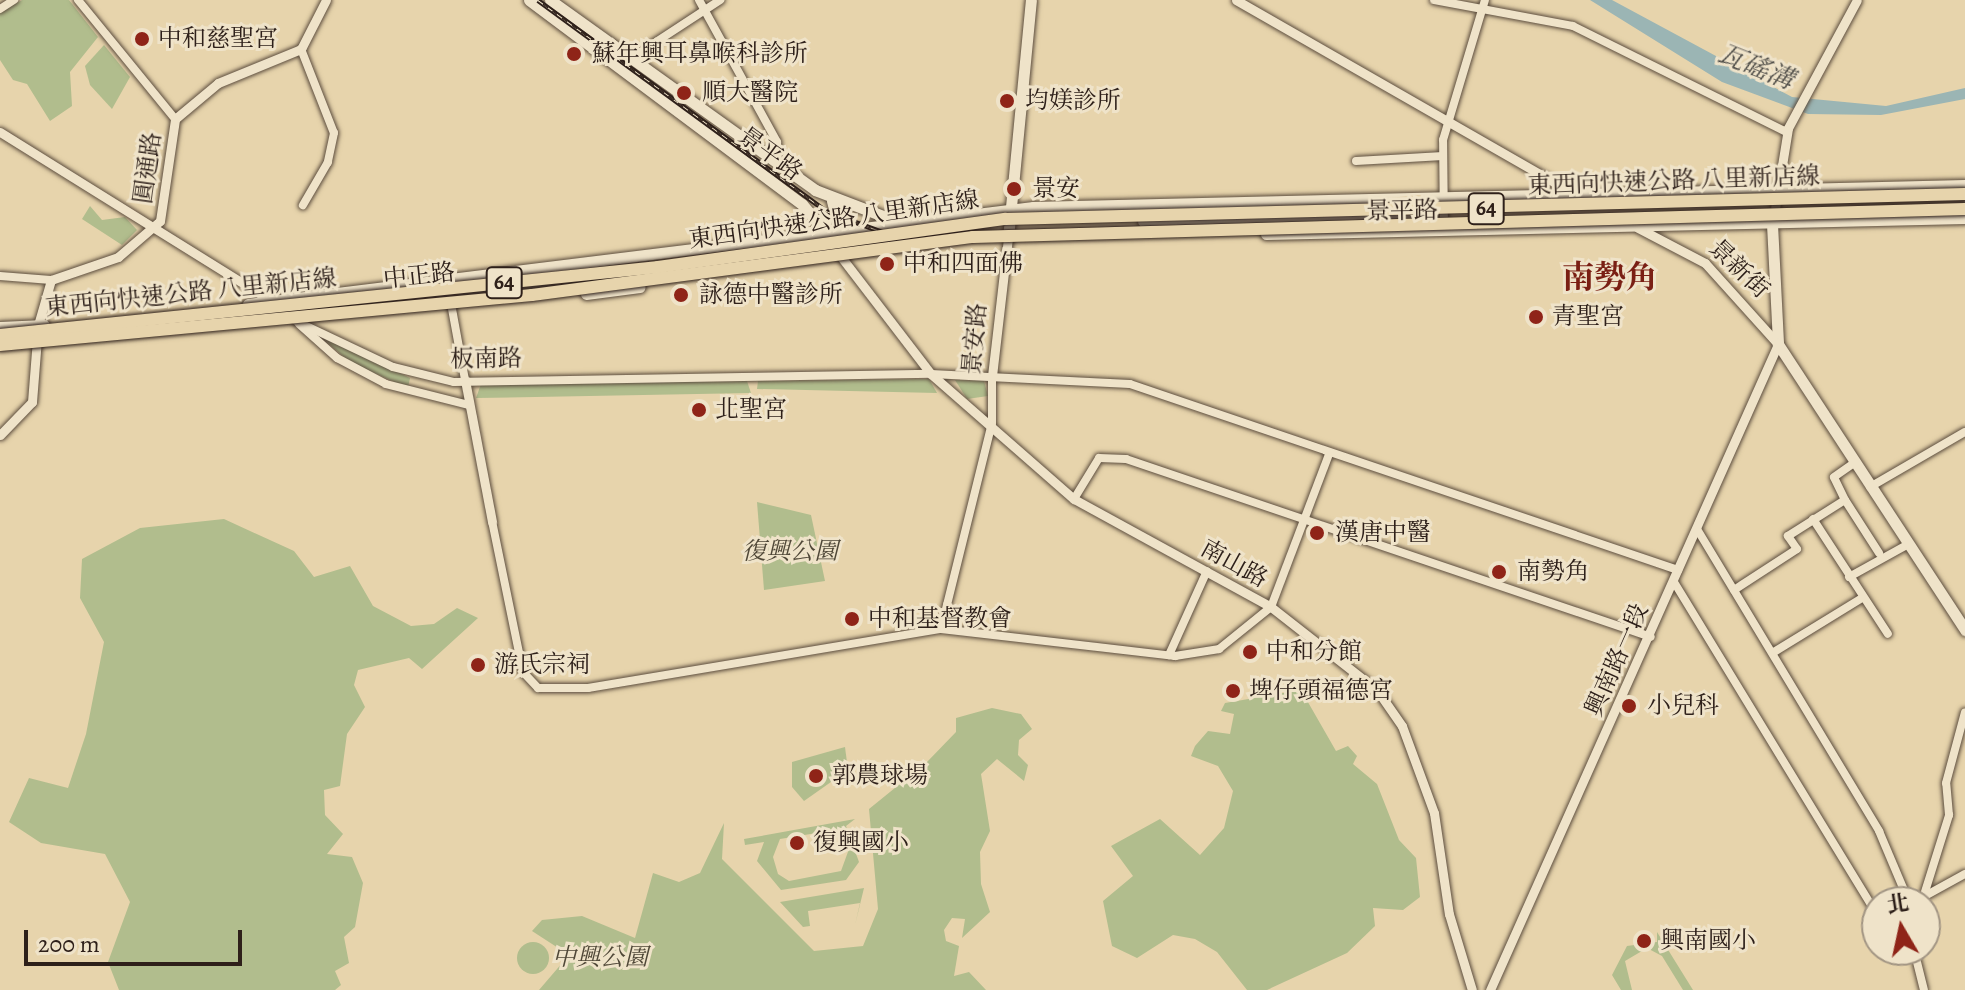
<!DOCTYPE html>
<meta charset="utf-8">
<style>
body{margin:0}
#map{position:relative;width:1965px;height:990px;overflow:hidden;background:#e7d4ac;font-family:Alegreya,"Noto Serif TC",serif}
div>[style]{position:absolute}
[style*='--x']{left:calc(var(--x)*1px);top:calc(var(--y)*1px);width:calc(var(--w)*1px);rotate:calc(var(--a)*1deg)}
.green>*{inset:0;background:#b1bd8d}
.round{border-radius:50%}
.water>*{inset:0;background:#9bb5b4}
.roads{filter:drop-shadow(0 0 2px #5c4d3e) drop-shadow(0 0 2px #5c4d3e)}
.minor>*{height:8px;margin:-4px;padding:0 4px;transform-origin:4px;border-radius:4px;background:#efe3c9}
.tertiary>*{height:9px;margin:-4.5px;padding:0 4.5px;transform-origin:4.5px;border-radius:4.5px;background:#efe3c9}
.secondary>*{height:11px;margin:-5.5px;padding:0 5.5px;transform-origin:5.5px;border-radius:5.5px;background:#efe3c9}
.trunk>*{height:12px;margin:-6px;padding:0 6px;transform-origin:6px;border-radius:6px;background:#e7d4ac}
.rail>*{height:5px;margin-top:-2.5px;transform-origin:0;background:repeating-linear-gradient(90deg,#efe3c9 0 6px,#2e201a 0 12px);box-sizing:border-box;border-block:2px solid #2e201a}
.bridges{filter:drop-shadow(0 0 2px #2e201a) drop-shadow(0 0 2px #2e201a)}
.trunk-bridge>*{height:12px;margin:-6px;padding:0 6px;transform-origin:6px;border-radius:6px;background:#e7d4ac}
.dots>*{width:22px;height:22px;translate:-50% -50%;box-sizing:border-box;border:4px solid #efe3c9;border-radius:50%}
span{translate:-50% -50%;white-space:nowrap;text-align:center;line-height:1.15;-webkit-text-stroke:6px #efe3c9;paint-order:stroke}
.shield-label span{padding:2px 6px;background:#efe3c9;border:2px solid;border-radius:6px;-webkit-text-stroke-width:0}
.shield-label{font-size:22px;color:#2e201a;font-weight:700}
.poi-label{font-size:24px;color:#2e201a}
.left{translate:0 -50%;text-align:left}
.street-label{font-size:24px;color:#2e201a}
.park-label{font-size:24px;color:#4f4737;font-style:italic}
.water-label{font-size:26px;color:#4f4d48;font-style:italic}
.district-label{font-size:32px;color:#7a1f14;font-weight:700}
.north{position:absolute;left:1861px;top:886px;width:80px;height:80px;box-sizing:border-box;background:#efe3c9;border:2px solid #a29583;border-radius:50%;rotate:351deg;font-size:22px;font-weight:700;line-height:32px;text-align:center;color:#2e201a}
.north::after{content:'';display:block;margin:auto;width:28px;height:36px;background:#8f2418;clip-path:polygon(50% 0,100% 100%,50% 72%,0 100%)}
.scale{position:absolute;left:24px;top:930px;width:218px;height:36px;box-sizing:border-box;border:4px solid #2e201a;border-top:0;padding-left:10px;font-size:24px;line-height:28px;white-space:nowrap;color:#2e201a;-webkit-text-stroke:6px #efe3c9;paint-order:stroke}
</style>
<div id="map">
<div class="green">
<div style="clip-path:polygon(22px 0,69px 0,98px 37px,70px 72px,72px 106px,50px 121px,27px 84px,13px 80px,0 60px,0 13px)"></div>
<div style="clip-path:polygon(104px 45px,130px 77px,112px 109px,90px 85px,85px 66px)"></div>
<div style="clip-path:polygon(90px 206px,102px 220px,125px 217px,137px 230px,122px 245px,82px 219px)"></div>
<div style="clip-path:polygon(314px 331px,410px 378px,408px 388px,350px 362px)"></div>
<div style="clip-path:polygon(929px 379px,937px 393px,757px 389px,758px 381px)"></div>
<div style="clip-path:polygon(955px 380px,984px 381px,988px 396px,967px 399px)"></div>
<div style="clip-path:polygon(747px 381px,751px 393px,476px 398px,481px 384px)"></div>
<div style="clip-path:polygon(757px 502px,811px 515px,825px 581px,764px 590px)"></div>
<div style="clip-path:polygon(224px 519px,294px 551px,314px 577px,350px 566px,373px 606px,411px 626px,434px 624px,457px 608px,478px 618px,422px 669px,409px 658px,358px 670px,354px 685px,365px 707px,347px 734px,340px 786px,324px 790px,325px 815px,343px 834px,327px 854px,352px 857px,363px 883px,355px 927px,344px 937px,349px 963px,335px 971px,341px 985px,335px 990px,119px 990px,108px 962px,130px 902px,105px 854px,41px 843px,9px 822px,29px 778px,68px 788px,86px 734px,104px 642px,80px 598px,82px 559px,140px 528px)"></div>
<div style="clip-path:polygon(1301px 690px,1336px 751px,1348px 746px,1357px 756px,1353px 764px,1377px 784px,1399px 840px,1416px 858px,1420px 897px,1403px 910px,1373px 908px,1375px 926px,1347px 953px,1267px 990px,1247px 990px,1217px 952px,1195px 939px,1173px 935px,1137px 958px,1112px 946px,1103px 901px,1133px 876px,1111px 846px,1160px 819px,1200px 855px,1224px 828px,1233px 791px,1218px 766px,1191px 756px,1195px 746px,1208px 731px,1230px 734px,1234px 714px,1221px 711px,1225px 703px)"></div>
<div style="clip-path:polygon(992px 708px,1021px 714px,1032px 729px,1019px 740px,1018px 755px,1028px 765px,1024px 781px,997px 759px,981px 774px,990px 831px,980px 852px,981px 884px,990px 912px,962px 938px,965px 919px,952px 918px,944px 930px,946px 941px,959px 946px,954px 976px,969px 972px,986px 990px,539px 990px,569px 955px,532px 931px,542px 920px,582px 916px,635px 938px,653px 873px,679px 882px,700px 873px,724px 823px,722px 859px,814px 951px,863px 946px,878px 909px,869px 809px,927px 762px,956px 732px,956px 718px)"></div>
<div style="clip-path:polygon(845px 747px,848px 770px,804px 801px,792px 787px,792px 762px)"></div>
<div style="clip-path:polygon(evenodd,855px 819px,846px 826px,859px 862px,846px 880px,781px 890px,757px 861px,764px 842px,745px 845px,744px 839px,855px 819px,835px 830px,849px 849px,841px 871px,789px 881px,778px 874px,773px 857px,780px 839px,835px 830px)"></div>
<div style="clip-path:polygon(864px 888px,855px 925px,860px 903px,808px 911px,810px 926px,803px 927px,780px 902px)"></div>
<div style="clip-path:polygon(1657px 932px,1693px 990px,1683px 990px,1662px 956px,1647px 948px,1625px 961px,1632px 990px,1621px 990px,1612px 975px,1627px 946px,1657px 942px)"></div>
<div class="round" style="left:517px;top:942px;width:32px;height:32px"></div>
</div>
<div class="water">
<div style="clip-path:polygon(1590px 0,1612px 0,1792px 97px,1886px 106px,1965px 88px,1965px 99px,1881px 115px,1808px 114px,1722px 82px)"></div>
</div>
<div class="roads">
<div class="minor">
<div style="--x:78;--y:0;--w:154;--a:50.8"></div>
<div style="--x:699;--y:0;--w:162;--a:61.2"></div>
<div style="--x:777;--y:142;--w:22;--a:87"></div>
<div style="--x:1434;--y:0;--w:141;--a:10.6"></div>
<div style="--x:1573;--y:26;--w:239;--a:26.4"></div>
<div style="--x:0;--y:9;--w:17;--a:-33"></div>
<div style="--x:301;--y:49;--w:90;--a:68.6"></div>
<div style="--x:334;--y:133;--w:30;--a:102"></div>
<div style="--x:328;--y:162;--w:50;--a:120.2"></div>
<div style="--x:630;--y:59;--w:108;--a:-33.2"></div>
<div style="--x:1356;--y:161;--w:87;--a:-3.3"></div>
<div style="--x:1444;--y:229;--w:89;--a:-90.6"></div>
<div style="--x:1443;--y:140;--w:146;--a:-73.3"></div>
<div style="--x:0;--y:276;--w:51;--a:4.5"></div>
<div style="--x:450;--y:298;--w:83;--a:79.6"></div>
<div style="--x:296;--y:321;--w:107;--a:25.4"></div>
<div style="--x:393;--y:367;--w:63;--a:13.8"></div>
<div style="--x:454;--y:382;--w:477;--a:-1"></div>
<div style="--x:931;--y:374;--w:199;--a:2.9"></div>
<div style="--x:1130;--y:384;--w:579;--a:18.75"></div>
<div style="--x:299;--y:324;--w:51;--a:41.8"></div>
<div style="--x:337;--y:358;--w:55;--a:28"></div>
<div style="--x:386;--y:384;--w:86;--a:14.2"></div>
<div style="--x:1870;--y:487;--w:110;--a:-30.1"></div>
<div style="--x:1074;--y:499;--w:48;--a:-58.6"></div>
<div style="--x:1099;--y:458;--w:27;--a:2"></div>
<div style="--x:1126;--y:459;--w:554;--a:18.73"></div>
<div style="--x:1845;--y:500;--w:63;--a:57.3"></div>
<div style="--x:1813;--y:519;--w:137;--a:56.9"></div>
<div style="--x:492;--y:521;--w:154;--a:78.4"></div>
<div style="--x:523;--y:672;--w:22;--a:47"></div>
<div style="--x:538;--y:688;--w:50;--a:0"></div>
<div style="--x:588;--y:688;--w:358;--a:-9.5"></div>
<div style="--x:941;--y:629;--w:236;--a:6.6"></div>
<div style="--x:1175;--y:656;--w:45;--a:-9"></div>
<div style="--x:1219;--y:649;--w:67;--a:-38.9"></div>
<div style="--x:1271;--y:607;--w:164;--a:-69.2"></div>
<div style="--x:1697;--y:529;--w:353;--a:58.9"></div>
<div style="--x:1879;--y:831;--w:77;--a:67.1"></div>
<div style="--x:1849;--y:577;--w:66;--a:-28.9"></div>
<div style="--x:1674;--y:582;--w:389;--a:58.6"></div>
<div style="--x:1734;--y:590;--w:75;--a:-33.1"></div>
<div style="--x:1797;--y:549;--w:16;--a:-125"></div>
<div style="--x:1788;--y:536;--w:67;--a:-32.3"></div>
<div style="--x:1845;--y:500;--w:25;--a:-116"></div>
<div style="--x:1834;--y:477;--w:24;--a:-35"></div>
<div style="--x:941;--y:629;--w:212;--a:-76.1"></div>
<div style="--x:992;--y:423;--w:47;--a:-90"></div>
<div style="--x:1774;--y:652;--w:103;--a:-31.5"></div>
<div style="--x:1169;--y:655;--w:92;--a:-65.7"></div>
<div style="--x:1924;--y:895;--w:84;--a:-72.6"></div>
<div style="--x:1949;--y:815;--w:32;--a:-95"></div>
<div style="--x:1946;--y:783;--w:73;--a:-75"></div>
<div style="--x:1914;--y:902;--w:58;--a:-28.8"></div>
<div style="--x:1914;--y:950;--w:41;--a:76"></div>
</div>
<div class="tertiary">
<div style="--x:1236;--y:0;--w:393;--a:29.8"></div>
<div style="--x:0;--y:132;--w:324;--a:31.9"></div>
<div style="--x:1773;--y:221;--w:94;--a:-80.8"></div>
<div style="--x:1788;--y:128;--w:145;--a:-61.7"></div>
<div style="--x:842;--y:258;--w:146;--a:52.5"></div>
<div style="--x:931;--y:374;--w:190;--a:41.2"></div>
<div style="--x:1074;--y:499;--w:225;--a:28.7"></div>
<div style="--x:1271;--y:607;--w:135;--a:38.1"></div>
<div style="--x:1377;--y:690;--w:44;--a:55.2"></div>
<div style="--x:1402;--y:726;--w:93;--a:69.8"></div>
<div style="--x:1434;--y:813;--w:102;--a:81.6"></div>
<div style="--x:1449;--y:914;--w:79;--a:73.2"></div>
<div style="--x:992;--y:376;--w:139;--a:-83.4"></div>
<div style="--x:465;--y:380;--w:144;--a:79.2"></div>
<div style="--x:0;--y:435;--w:46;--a:-45.9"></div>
<div style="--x:32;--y:402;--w:77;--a:-85.5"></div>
<div style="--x:38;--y:325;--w:47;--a:-73.9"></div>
<div style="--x:51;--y:280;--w:71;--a:-18.9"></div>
<div style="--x:118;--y:257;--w:55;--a:-40.6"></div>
<div style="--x:160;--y:221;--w:103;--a:-81.6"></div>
<div style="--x:175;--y:119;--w:56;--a:-39.9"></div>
<div style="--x:218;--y:83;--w:90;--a:-22.3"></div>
<div style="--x:301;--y:49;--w:55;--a:-63"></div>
<div style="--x:1490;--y:990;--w:707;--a:-65.97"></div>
<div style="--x:1778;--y:344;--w:109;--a:-132"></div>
<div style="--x:1705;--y:263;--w:76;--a:-152.4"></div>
</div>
<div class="secondary">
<div style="--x:529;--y:0;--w:341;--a:36.8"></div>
<div style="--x:802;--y:204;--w:43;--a:49.7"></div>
<div style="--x:550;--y:0;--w:326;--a:35.6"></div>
<div style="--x:815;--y:190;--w:90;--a:20.9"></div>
<div style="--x:832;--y:201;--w:35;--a:75"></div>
<div style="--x:1143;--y:221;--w:255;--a:-0.2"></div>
<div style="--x:1398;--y:220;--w:32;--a:-20"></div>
<div style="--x:1772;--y:224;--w:120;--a:87.1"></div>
<div style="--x:1778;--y:344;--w:342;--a:56.8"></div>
<div style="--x:1266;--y:234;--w:699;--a:-1.31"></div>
<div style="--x:1008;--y:238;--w:239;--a:-84.5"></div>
<div style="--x:796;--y:254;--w:42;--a:-8.1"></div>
<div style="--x:586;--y:294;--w:54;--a:-7.4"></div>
<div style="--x:248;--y:304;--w:791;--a:-7.04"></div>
<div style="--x:1033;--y:207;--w:932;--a:-1.35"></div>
<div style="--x:359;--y:304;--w:287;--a:-6"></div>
<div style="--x:0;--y:327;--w:44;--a:-2.6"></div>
</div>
<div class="trunk">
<div style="--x:1390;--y:204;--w:29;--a:-6"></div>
</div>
</div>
<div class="rail">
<div style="--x:538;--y:0;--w:357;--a:36.2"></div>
<div style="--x:826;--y:211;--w:69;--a:20.3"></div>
<div style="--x:891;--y:235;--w:1074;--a:-1.6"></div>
</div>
<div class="bridges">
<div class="trunk-bridge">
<div style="--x:0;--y:335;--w:662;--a:-5.9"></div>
<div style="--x:658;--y:267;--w:351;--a:-7.9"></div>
<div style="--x:1006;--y:219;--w:959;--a:-1.49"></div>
<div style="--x:0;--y:345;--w:534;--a:-5.37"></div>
<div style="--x:532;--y:295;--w:445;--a:-7.5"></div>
<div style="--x:973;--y:237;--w:992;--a:-1.62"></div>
</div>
</div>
<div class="dots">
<div style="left:142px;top:39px;background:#8f2418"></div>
<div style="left:574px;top:54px;background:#8f2418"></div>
<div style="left:684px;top:93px;background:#8f2418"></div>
<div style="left:1007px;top:101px;background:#8f2418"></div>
<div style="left:1014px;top:189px;background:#8f2418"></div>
<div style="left:887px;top:264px;background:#8f2418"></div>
<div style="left:681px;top:295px;background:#8f2418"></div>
<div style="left:1536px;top:317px;background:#8f2418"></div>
<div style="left:699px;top:410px;background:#8f2418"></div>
<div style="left:1317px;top:533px;background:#8f2418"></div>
<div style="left:1499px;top:572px;background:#8f2418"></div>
<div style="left:852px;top:619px;background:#8f2418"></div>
<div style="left:1250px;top:652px;background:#8f2418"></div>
<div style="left:478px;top:665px;background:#8f2418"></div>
<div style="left:1233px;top:691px;background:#8f2418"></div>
<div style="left:1629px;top:706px;background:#8f2418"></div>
<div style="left:816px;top:776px;background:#8f2418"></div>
<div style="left:797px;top:843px;background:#8f2418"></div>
<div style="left:1644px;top:941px;background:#8f2418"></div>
</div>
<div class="shield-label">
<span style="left:1486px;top:209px">64</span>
<span style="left:504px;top:283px">64</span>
</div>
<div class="poi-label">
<span class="left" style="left:158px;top:39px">中和慈聖宮</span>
<span class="left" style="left:592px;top:54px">蘇年興耳鼻喉科診所</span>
<span class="left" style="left:702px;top:93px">順大醫院</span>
<span class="left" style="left:1025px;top:101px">均媄診所</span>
<span class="left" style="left:1032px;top:189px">景安</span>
<span class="left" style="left:903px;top:264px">中和四面佛</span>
<span class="left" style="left:699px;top:295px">詠德中醫診所</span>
<span class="left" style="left:1552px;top:317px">青聖宮</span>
<span class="left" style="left:715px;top:410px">北聖宮</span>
<span class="left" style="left:1335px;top:533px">漢唐中醫</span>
<span class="left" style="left:1517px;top:572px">南勢角</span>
<span class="left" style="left:868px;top:619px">中和基督教會</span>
<span class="left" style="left:1266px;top:652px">中和分館</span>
<span class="left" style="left:494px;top:665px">游氏宗祠</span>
<span class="left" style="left:1249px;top:691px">埤仔頭福德宮</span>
<span class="left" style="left:1647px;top:706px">小兒科</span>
<span class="left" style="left:832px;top:776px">郭農球場</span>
<span class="left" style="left:813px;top:843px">復興國小</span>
<span class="left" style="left:1660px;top:941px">興南國小</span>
</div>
<div class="street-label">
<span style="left:770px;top:154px;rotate:36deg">景平路</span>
<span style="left:148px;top:168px;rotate:-82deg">圓通路</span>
<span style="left:1674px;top:181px;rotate:-2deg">東西向快速公路 八里新店線</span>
<span style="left:1402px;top:211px;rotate:-1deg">景平路</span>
<span style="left:834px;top:220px;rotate:-8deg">東西向快速公路 八里新店線</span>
<span style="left:1739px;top:269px;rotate:44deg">景新街</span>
<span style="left:419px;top:276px;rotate:-6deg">中正路</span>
<span style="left:191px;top:293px;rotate:-6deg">東西向快速公路 八里新店線</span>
<span style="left:975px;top:339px;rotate:-85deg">景安路</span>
<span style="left:486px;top:359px;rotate:-1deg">板南路</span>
<span style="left:1234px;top:564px;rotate:29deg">南山路</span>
<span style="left:1617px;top:660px;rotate:-66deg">興南路一段</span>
</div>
<div class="park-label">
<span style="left:790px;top:552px">復興公園</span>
<span style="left:600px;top:958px">中興公園</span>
</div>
<div class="water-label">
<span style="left:1756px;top:67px;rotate:22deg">瓦磘溝</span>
</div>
<div class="district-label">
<span style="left:1610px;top:277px">南勢角</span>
</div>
<div class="north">北</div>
<div class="scale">200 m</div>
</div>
